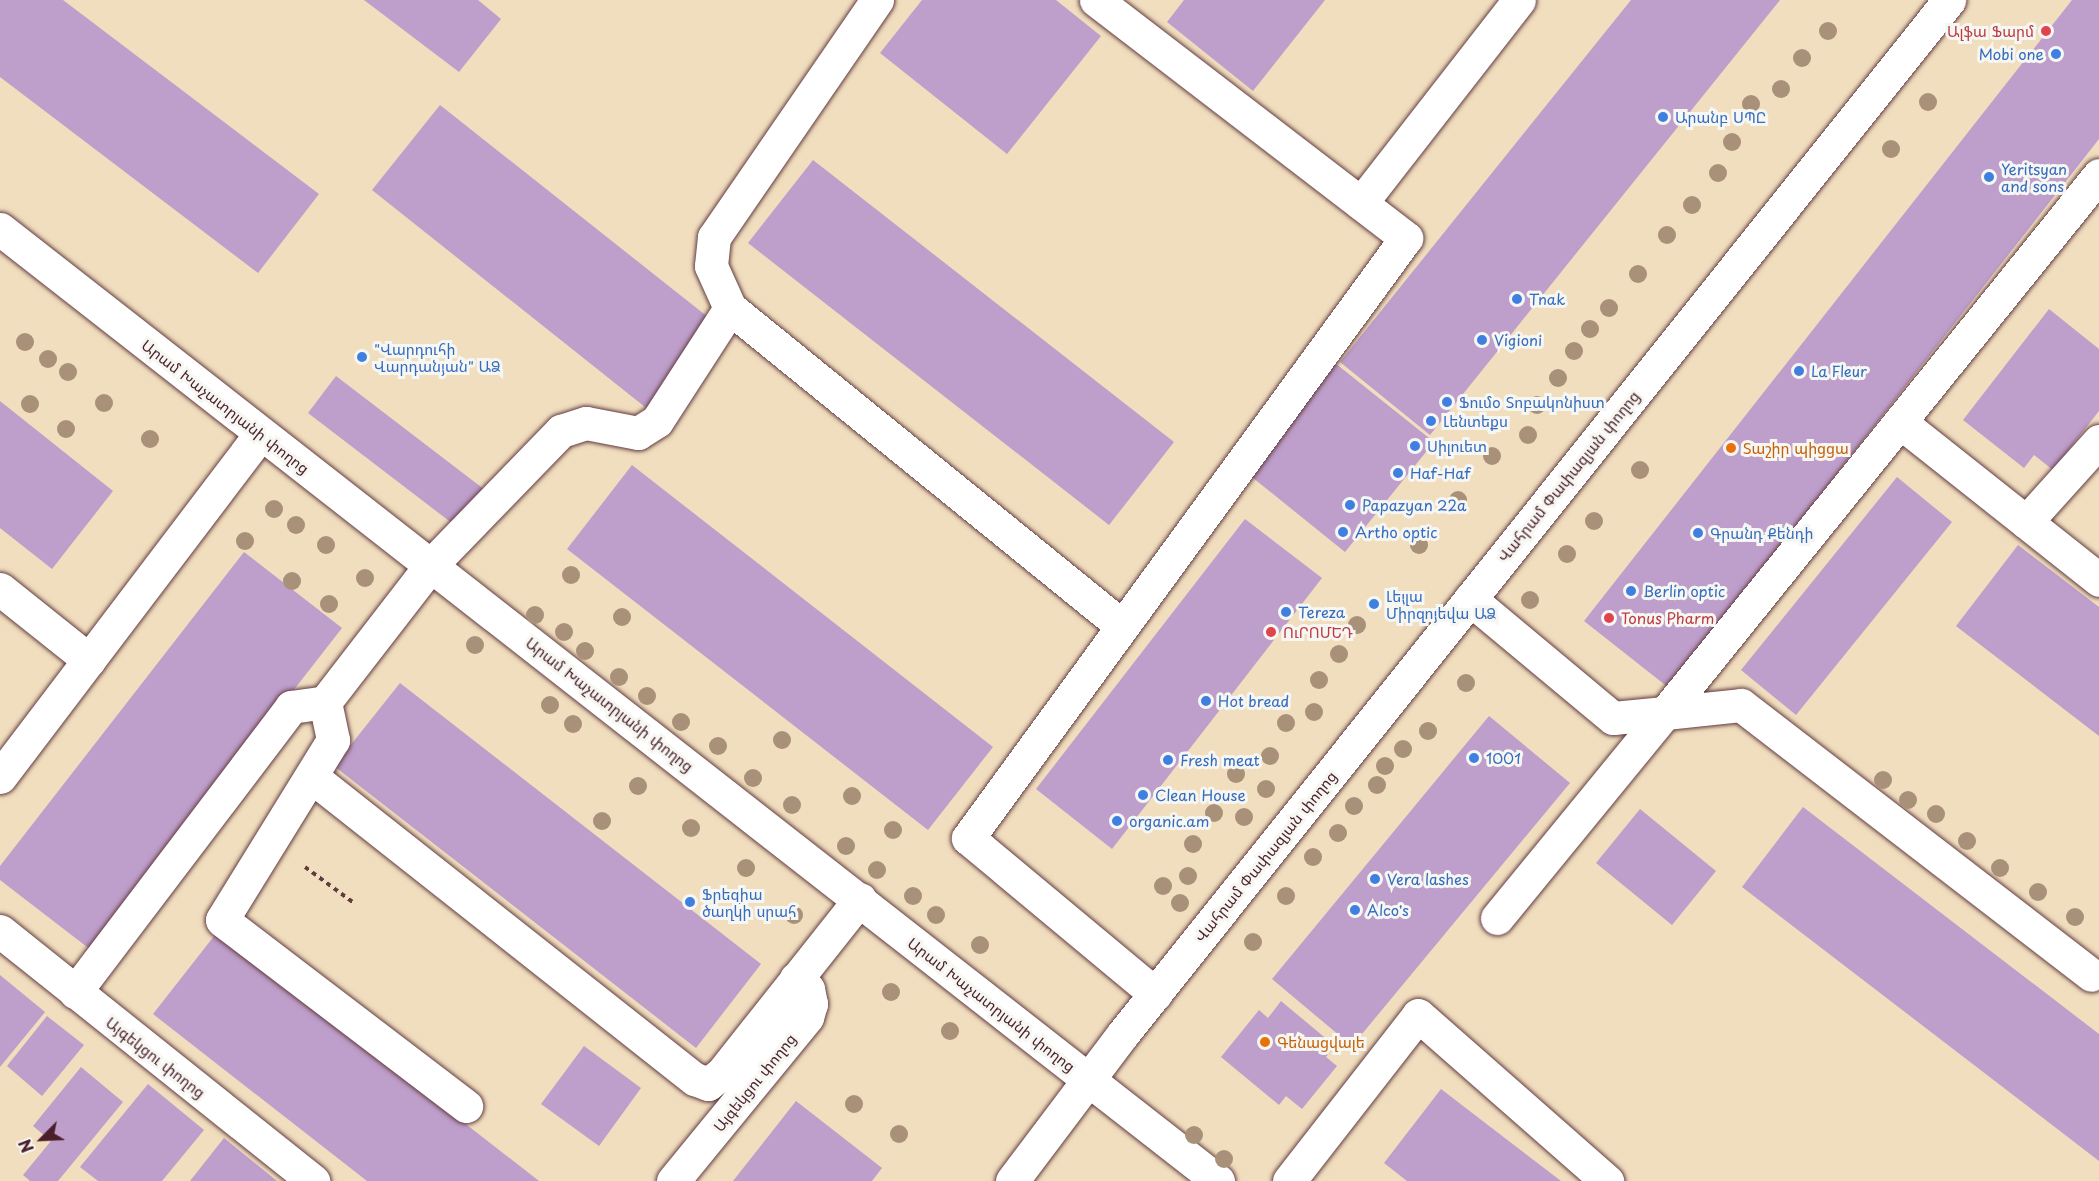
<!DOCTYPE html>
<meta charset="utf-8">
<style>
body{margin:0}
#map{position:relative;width:2099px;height:1181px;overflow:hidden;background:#f1debe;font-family:"Playpen Sans","Noto Sans Armenian",sans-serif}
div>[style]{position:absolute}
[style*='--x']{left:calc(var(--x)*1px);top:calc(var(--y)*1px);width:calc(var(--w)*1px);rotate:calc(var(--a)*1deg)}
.building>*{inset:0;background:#be9eca}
.path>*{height:4px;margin-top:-2px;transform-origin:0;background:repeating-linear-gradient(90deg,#633c41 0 4.5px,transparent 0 9px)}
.roads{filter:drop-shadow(0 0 2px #633c41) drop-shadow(0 0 2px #633c41)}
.minor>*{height:33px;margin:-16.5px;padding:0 16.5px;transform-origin:16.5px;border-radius:16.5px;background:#fff}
.trees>*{width:18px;height:18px;margin:-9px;border-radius:50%;background:#a89178}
.dots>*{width:16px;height:16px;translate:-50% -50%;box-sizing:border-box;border:3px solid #f6f6f2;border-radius:50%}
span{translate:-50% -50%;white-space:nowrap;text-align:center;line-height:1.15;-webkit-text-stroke:6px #f6f6f2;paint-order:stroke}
.health-label{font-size:15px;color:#be3a42}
.right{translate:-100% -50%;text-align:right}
.left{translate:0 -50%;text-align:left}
.shop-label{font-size:15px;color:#366cbe}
.street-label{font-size:15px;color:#4a1f2b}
.food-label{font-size:15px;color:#c56008}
.north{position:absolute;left:12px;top:1109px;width:60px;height:60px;-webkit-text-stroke:4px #f6f6f2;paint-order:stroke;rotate:246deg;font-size:16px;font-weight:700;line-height:24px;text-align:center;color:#4a1f2b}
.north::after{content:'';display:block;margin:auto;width:21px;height:27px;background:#4a1f2b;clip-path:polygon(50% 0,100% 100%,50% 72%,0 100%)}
</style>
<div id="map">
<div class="building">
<div style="clip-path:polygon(0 0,63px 0,319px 194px,258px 273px,0 77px)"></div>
<div style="clip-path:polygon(364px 0,478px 0,501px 19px,459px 72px)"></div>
<div style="clip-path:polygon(922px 0,1056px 0,1101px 36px,1007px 154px,880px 53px)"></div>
<div style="clip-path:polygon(1184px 0,1325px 0,1253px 91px,1167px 22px)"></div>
<div style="clip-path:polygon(1631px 0,1780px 0,1430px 435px,1340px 362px)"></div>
<div style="clip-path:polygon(2072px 0,2099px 0,2099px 139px,1669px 688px,1584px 621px)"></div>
<div style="clip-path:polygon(440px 105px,718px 325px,650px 411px,372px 190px)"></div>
<div style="clip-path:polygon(813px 160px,1174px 442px,1109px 525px,748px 243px)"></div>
<div style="clip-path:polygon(2049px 309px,2099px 349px,2099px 411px,2053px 470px,2034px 455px,2024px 468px,1963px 420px)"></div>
<div style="clip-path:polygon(1330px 359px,1434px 442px,1345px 552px,1242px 469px)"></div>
<div style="clip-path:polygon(336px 376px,485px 490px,457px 527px,308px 413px)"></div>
<div style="clip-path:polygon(0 401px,113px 491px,52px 569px,0 528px)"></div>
<div style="clip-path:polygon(632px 465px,993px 747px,928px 830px,567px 549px)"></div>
<div style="clip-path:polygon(1897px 477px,1952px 522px,1796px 715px,1741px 670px)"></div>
<div style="clip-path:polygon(1245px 519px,1322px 578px,1112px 849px,1036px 789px)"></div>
<div style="clip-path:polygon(2018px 545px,2099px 607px,2099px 736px,1956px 626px)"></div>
<div style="clip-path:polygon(244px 552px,342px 628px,91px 950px,0 880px,0 866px)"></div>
<div style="clip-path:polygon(400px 683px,761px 964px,696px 1048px,334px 766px)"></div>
<div style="clip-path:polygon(1489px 716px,1570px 783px,1352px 1046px,1272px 979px)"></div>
<div style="clip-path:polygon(1803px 807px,2099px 1034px,2099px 1161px,1742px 887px)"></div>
<div style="clip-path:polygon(1640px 809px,1716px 871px,1672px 925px,1596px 863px)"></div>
<div style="clip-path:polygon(218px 931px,539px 1181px,367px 1181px,153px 1014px)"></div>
<div style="clip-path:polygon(0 975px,45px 1012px,0 1067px)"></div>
<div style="clip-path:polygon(1281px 1001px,1335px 1046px,1326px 1057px,1337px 1066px,1302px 1109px,1286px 1096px,1279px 1105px,1221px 1057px,1259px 1010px,1268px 1018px)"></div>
<div style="clip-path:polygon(47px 1016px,84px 1045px,42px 1096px,7px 1066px)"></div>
<div style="clip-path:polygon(584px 1046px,641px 1088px,599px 1146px,541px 1104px)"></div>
<div style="clip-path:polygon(81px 1067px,123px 1102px,58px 1181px,30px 1181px,23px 1175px,51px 1141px,33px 1126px)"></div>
<div style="clip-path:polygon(148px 1084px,204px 1130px,162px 1181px,98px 1181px,80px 1167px)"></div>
<div style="clip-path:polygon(1441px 1089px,1561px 1181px,1407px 1181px,1384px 1163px)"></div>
<div style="clip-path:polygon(796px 1101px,882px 1168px,872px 1181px,733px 1181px)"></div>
<div style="clip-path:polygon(224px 1138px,277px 1181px,190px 1181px)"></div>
</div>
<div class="path">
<div style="--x:305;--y:867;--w:61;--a:36.3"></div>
</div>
<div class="roads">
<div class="minor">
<div style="--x:877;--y:0;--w:288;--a:124.5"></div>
<div style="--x:714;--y:237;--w:29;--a:96"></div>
<div style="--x:711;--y:266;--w:46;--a:65.7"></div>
<div style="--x:730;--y:308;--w:505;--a:39.05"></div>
<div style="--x:1096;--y:0;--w:391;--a:37.5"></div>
<div style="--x:1406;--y:238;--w:743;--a:126.13"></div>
<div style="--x:968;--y:838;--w:244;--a:39.8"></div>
<div style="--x:1361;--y:203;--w:257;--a:-52.1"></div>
<div style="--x:0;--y:229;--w:1546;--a:38.01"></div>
<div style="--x:1900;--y:422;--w:254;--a:38.4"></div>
<div style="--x:2026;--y:522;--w:109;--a:-48"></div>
<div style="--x:0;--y:589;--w:114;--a:38.6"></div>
<div style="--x:1470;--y:599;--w:186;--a:39.8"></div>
<div style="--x:1613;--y:718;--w:52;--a:-5.5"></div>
<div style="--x:1665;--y:713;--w:691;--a:-51.11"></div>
<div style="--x:325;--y:702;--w:39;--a:78"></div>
<div style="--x:333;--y:740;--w:211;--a:121.7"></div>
<div style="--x:222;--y:920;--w:307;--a:37.3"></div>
<div style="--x:0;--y:777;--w:430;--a:-52.8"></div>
<div style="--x:312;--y:777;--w:488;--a:38.3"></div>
<div style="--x:695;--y:1079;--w:14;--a:21"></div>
<div style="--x:708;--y:1084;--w:18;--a:-38"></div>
<div style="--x:722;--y:1073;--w:222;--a:-51.6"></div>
<div style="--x:1497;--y:918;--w:265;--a:-50.7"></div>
<div style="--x:1665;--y:713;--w:76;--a:-6"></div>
<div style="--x:1741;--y:705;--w:442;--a:37.6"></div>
<div style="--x:0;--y:931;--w:401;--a:38.6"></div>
<div style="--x:75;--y:992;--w:358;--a:-52.8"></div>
<div style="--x:291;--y:707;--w:34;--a:-8"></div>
<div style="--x:325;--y:702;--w:173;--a:-52.3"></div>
<div style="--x:431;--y:565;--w:187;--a:-45.9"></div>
<div style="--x:561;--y:431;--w:26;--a:-18"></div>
<div style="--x:586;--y:423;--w:53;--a:10.9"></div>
<div style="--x:638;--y:433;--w:22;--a:-32"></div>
<div style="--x:657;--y:421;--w:135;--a:-57.1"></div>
<div style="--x:673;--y:1181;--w:212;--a:-50.7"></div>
<div style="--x:807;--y:1017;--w:14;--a:-73"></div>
<div style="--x:811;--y:1004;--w:15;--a:-101"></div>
<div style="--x:808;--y:989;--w:16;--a:-140"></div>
<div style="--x:1012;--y:1181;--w:183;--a:-53"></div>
<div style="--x:1122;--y:1035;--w:1325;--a:-51.37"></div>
<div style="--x:1289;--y:1181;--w:210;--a:-52.1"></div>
<div style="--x:1418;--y:1015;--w:252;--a:41.3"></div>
</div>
</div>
<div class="trees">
<div style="left:1828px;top:31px"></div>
<div style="left:1802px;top:58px"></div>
<div style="left:1781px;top:89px"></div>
<div style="left:1928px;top:102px"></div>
<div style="left:1751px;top:104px"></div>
<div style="left:1732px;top:142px"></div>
<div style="left:1891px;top:149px"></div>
<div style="left:1718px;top:173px"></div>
<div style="left:1692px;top:205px"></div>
<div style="left:1667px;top:235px"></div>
<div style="left:1638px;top:274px"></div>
<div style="left:1609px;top:308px"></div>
<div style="left:1590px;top:329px"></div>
<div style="left:25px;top:342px"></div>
<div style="left:1574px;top:351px"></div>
<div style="left:48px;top:359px"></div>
<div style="left:68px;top:372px"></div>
<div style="left:1558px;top:378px"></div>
<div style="left:104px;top:403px"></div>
<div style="left:30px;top:404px"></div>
<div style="left:1537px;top:405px"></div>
<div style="left:66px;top:429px"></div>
<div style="left:1528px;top:435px"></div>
<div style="left:150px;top:439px"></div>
<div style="left:1492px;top:456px"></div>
<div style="left:1640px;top:470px"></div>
<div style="left:1458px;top:500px"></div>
<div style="left:274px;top:509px"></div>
<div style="left:1594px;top:521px"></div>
<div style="left:296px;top:525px"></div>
<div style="left:245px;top:541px"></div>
<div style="left:326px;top:545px"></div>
<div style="left:1419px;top:545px"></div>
<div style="left:1567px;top:554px"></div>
<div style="left:571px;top:575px"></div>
<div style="left:365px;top:578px"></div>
<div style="left:292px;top:581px"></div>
<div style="left:1530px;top:600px"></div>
<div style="left:329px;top:604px"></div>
<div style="left:535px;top:615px"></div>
<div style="left:622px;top:617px"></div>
<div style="left:1357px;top:625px"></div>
<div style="left:564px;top:632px"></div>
<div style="left:475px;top:645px"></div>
<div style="left:585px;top:651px"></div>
<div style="left:1339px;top:654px"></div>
<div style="left:619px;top:677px"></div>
<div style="left:1319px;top:680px"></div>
<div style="left:1466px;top:683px"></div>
<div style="left:647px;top:696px"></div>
<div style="left:550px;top:705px"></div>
<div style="left:1314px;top:712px"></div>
<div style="left:681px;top:722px"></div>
<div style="left:1286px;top:723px"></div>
<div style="left:573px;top:724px"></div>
<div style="left:1428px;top:731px"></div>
<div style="left:782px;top:740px"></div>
<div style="left:718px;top:746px"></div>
<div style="left:1403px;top:749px"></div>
<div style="left:1270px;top:756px"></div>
<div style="left:1385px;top:766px"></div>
<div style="left:1236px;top:774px"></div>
<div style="left:753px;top:778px"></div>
<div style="left:1883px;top:780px"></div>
<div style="left:1377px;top:785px"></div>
<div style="left:638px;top:786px"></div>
<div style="left:1266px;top:789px"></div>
<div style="left:852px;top:796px"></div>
<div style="left:1908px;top:800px"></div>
<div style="left:792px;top:805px"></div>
<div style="left:1354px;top:806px"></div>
<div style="left:1214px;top:813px"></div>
<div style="left:1936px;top:814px"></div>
<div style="left:1244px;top:817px"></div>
<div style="left:602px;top:821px"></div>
<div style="left:691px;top:828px"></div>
<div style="left:893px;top:830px"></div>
<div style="left:1338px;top:833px"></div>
<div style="left:1967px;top:841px"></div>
<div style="left:1193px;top:844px"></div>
<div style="left:846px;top:846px"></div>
<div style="left:1313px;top:857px"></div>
<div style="left:746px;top:868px"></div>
<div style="left:2000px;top:868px"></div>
<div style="left:877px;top:870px"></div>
<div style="left:1188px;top:876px"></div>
<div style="left:1163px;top:886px"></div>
<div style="left:2038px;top:892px"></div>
<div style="left:913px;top:896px"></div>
<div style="left:1286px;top:896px"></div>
<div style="left:1180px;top:903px"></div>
<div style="left:794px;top:915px"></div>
<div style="left:936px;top:915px"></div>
<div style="left:2075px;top:917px"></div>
<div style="left:1253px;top:942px"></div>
<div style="left:980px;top:945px"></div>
<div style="left:891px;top:992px"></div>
<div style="left:950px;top:1031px"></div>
<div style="left:854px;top:1104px"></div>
<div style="left:899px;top:1134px"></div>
<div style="left:1194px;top:1135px"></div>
<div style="left:1224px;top:1159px"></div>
</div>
<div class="dots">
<div style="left:2046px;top:31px;background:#e0444e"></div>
<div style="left:2056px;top:54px;background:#3f7fe0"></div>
<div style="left:1663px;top:117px;background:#3f7fe0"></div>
<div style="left:1989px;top:177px;background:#3f7fe0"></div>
<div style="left:1517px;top:299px;background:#3f7fe0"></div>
<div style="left:1482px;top:340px;background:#3f7fe0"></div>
<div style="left:362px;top:357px;background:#3f7fe0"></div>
<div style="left:1799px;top:371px;background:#3f7fe0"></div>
<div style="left:1447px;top:402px;background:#3f7fe0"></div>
<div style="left:1431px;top:421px;background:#3f7fe0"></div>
<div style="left:1415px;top:446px;background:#3f7fe0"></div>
<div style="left:1731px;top:448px;background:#e8710a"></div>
<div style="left:1398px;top:473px;background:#3f7fe0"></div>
<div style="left:1350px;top:505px;background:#3f7fe0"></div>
<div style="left:1343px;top:532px;background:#3f7fe0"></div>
<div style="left:1698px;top:533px;background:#3f7fe0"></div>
<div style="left:1631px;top:591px;background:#3f7fe0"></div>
<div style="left:1374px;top:604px;background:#3f7fe0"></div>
<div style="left:1286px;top:612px;background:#3f7fe0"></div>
<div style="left:1609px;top:618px;background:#e0444e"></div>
<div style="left:1271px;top:632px;background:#e0444e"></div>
<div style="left:1206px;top:701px;background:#3f7fe0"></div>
<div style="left:1474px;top:758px;background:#3f7fe0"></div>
<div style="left:1168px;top:760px;background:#3f7fe0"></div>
<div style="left:1143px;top:795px;background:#3f7fe0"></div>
<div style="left:1117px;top:821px;background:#3f7fe0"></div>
<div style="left:1375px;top:879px;background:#3f7fe0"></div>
<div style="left:690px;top:902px;background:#3f7fe0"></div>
<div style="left:1355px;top:910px;background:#3f7fe0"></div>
<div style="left:1265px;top:1042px;background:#e8710a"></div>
</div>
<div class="health-label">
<span class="right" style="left:2034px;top:31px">Ալֆա Ֆարմ</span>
<span class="left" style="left:1621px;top:618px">Tonus Pharm</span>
<span class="left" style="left:1283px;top:632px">ՈւՐՈՄԵԴ</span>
</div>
<div class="shop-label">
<span class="right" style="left:2044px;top:54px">Mobi one</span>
<span class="left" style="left:1675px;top:117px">Արանբ ՍՊԸ</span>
<span class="left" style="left:2001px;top:177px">Yeritsyan<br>and sons</span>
<span class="left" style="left:1529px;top:299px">Tnak</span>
<span class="left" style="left:1494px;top:340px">Vigioni</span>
<span class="left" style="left:374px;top:357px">"Վարդուհի<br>Վարդանյան" ԱՁ</span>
<span class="left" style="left:1811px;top:371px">La Fleur</span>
<span class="left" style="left:1459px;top:402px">Ֆումօ Տոբակոնիստ</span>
<span class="left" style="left:1443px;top:421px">Լենտեքս</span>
<span class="left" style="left:1427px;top:446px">Սիլուետ</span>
<span class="left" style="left:1410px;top:473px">Haf-Haf</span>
<span class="left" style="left:1362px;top:505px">Papazyan 22a</span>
<span class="left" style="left:1355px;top:532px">Artho optic</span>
<span class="left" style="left:1710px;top:533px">Գրանդ Քենդի</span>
<span class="left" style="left:1643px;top:591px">Berlin optic</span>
<span class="left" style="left:1386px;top:604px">Լեյլա<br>Միրզոյեվա ԱՁ</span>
<span class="left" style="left:1298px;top:612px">Tereza</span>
<span class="left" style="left:1218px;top:701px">Hot bread</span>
<span class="left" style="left:1486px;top:758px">1001</span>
<span class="left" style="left:1180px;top:760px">Fresh meat</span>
<span class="left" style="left:1155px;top:795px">Clean House</span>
<span class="left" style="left:1129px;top:821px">organic.am</span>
<span class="left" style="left:1387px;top:879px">Vera lashes</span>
<span class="left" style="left:702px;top:902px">Ֆրեզիա<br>ծաղկի սրահ</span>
<span class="left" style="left:1367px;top:910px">Alco's</span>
</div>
<div class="street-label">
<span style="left:226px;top:406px;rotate:38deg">Արամ Խաչատրյանի փողոց</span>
<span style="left:1568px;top:476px;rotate:-51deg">Վահրամ Փափազյան փողոց</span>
<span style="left:610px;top:704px;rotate:38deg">Արամ Խաչատրյանի փողոց</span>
<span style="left:1265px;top:856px;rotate:-51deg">Վահրամ Փափազյան փողոց</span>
<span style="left:992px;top:1004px;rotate:38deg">Արամ Խաչատրյանի փողոց</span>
<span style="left:156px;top:1057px;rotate:38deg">Այգեկցու փողոց</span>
<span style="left:754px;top:1082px;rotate:-51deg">Այգեկցու փողոց</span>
</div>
<div class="food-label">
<span class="left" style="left:1743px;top:448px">Տաշիր պիցցա</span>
<span class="left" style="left:1277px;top:1042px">Գենացվալե</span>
</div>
<div class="north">N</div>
</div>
